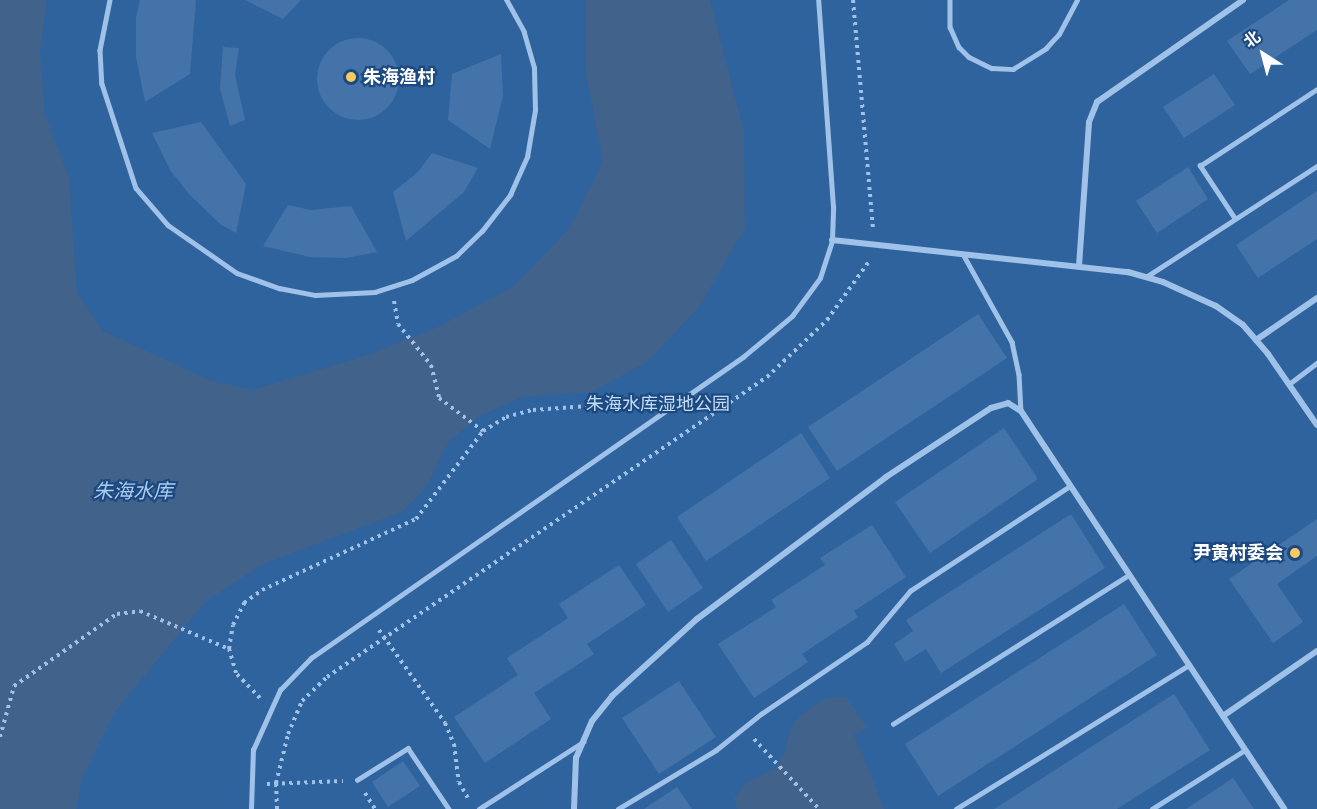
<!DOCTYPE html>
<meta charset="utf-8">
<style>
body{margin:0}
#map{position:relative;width:1317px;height:809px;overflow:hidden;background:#1c497f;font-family:"Roboto Condensed","Noto Sans SC",sans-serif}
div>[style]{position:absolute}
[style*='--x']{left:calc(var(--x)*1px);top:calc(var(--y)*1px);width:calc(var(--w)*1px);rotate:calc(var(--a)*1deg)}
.green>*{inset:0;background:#2f639e}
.water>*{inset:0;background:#41628a}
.building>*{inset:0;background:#4473a9}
.round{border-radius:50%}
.path>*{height:4px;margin-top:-2px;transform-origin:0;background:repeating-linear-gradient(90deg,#a0c2e9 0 3px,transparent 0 7.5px)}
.lane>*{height:4.5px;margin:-2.25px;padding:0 2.25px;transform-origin:2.25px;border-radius:2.25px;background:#a0c2e9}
.street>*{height:6px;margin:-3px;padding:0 3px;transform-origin:3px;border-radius:3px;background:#a0c2e9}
.dots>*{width:16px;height:16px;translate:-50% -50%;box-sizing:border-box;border:3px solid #1c497f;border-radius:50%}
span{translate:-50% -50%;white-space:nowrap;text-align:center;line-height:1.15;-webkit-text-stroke:4.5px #1c497f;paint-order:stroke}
.poi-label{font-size:18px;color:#fff;font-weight:700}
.left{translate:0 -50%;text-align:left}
.right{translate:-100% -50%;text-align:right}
.park-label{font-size:18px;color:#c4dcf7}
.water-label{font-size:20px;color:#abccf1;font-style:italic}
.north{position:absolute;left:1233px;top:24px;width:60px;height:60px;-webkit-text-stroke:4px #1c497f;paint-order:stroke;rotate:324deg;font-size:16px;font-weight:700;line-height:24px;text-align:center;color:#fff}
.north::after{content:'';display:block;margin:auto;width:21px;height:27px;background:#fff;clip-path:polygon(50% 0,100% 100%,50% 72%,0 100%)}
</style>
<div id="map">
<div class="green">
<div style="clip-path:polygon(0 0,1317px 0,1317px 809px,0 809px)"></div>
</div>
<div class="water">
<div style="clip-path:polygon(0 0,47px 0,40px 51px,45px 114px,69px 178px,77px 293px,103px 331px,210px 380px,253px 390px,368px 355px,440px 326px,514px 286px,569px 229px,603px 162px,586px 72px,586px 0,710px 0,744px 132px,745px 228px,699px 307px,647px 362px,591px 392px,522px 397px,480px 416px,448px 442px,426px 488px,402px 512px,263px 564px,205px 602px,114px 713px,83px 776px,76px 809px,0 809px)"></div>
<div style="clip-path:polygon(846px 697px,867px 727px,854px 735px,885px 809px,737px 809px,734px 798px,747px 782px,775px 768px,785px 752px,790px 729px,802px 714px,826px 698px)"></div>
</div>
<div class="building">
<div style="clip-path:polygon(140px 0,196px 0,190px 74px,145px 102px,136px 57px,136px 18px)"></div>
<div style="clip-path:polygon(245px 0,301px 0,283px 19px)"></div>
<div style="clip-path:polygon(1289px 0,1317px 0,1317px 30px,1250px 74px,1227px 41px)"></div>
<div class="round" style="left:317px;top:38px;width:82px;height:82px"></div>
<div style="clip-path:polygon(223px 47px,239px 48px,235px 75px,245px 120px,230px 126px,220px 89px)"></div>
<div style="clip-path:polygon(501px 54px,503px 96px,490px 149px,448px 120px,452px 74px)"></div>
<div style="clip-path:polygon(1214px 74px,1235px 105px,1184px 138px,1163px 107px)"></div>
<div style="clip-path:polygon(201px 122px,246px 184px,236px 233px,220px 224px,189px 194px,170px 170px,152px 133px)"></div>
<div style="clip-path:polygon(432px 153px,478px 168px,464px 192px,406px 241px,393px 192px,418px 172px)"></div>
<div style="clip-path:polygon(1188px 167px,1208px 199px,1157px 233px,1136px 201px)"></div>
<div style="clip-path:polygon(1317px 191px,1317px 239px,1258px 278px,1236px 245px)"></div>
<div style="clip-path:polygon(288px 205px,311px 210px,351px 206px,377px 252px,347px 258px,310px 257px,263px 246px)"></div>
<div style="clip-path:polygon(978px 314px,1007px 358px,837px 471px,808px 427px)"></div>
<div style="clip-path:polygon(1004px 428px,1038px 479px,930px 553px,895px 502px)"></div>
<div style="clip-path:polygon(801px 433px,830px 478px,706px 561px,677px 517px)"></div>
<div style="clip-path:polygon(1071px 514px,1105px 568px,941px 673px,926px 649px,905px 662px,894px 644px,913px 631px,906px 620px)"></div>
<div style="clip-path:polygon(1317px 519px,1317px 556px,1277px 584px,1303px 622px,1273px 643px,1229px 579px)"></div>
<div style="clip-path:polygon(872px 525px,906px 577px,854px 611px,858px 617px,802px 654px,808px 662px,754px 698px,718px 644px,776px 607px,771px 600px,825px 565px,820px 558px)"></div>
<div style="clip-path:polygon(671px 540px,703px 588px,668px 612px,636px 564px)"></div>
<div style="clip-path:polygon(619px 565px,646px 605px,587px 644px,594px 654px,534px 693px,551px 719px,485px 763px,454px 717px,518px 675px,507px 658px,568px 618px,559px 604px)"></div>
<div style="clip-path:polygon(1124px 604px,1157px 655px,938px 796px,905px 744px)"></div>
<div style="clip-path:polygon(679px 681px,716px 737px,659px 774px,622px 718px)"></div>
<div style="clip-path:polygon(1174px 694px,1210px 750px,1117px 809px,994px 809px)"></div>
<div style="clip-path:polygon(403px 761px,420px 786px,388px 807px,372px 782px)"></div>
<div style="clip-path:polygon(1233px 778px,1254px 809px,1186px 809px)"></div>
<div style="clip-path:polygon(677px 787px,692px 809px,644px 809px)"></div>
</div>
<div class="path">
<div style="--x:853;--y:0;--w:230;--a:85"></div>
<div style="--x:394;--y:301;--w:23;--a:80"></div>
<div style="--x:398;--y:324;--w:53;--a:51.2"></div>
<div style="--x:431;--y:365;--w:34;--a:76"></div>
<div style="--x:439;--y:398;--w:55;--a:36.9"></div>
<div style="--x:379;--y:630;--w:114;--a:54.6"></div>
<div style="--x:445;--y:723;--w:23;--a:67"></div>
<div style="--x:454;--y:744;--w:38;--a:83"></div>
<div style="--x:459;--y:782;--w:18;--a:61"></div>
<div style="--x:260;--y:698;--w:35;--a:-134"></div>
<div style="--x:236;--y:673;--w:25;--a:-106"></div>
<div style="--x:229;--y:649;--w:24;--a:-81"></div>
<div style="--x:233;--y:625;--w:25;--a:-63"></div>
<div style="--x:244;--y:603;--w:22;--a:-36"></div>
<div style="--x:262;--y:590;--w:170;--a:-24.8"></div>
<div style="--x:416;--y:519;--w:111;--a:-52.7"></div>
<div style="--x:483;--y:431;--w:27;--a:-31"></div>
<div style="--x:506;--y:417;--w:28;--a:-15"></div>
<div style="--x:533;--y:410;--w:84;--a:-4.1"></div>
<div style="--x:617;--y:404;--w:22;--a:13"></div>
<div style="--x:0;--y:737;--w:53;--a:-74.6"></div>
<div style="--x:14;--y:686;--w:126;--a:-35"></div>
<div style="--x:117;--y:614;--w:23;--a:-7"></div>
<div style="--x:140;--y:611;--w:97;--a:23.1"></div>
<div style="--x:754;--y:739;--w:96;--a:47.1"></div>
<div style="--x:267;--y:784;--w:76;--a:-2.3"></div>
<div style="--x:365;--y:793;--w:19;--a:58"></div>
<div style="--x:277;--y:809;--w:26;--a:-92"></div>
<div style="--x:276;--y:783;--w:50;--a:-76.2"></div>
<div style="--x:288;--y:734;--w:36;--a:-67"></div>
<div style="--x:302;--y:701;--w:35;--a:-44"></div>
<div style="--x:327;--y:677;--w:533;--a:-34.29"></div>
<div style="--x:767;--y:377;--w:83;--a:-43.5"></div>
<div style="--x:827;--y:320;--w:74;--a:-54.4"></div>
</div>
<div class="lane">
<div style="--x:110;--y:0;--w:51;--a:101.3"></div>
<div style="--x:100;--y:50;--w:34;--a:87"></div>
<div style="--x:102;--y:84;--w:109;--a:71.9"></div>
<div style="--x:136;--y:188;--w:49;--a:49.1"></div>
<div style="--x:168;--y:225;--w:84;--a:34.8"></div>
<div style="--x:237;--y:273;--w:45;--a:19.7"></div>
<div style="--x:279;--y:288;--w:37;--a:11"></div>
<div style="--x:315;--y:295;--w:60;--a:-2.9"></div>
<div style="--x:375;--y:292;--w:39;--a:-18"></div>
<div style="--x:412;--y:280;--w:50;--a:-28.6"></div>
<div style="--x:456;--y:256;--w:36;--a:-44"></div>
<div style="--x:482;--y:231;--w:46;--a:-52.1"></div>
<div style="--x:510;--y:195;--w:42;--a:-65.9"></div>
<div style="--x:527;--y:157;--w:48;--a:-80.3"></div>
<div style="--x:535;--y:110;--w:42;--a:-91.4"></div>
<div style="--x:534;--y:68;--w:37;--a:-106"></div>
<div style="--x:524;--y:32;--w:37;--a:-119"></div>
<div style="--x:950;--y:0;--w:27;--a:90"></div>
<div style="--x:950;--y:27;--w:22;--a:66"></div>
<div style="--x:959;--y:47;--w:14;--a:45"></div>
<div style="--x:969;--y:57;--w:25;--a:26"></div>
<div style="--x:992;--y:68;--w:21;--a:3"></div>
<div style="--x:1013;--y:69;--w:39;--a:-32"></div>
<div style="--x:1046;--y:48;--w:19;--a:-47"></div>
<div style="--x:1059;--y:34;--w:38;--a:-62"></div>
<div style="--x:1235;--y:219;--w:64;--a:-123.4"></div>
<div style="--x:1200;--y:166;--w:140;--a:-33.3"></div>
<div style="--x:963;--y:254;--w:101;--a:60.9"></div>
<div style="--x:1012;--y:342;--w:33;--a:78"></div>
<div style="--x:1019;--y:374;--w:37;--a:87"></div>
<div style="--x:1146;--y:277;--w:204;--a:-33"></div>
<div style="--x:1289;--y:384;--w:35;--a:-37"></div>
<div style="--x:893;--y:724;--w:279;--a:-32.3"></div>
<div style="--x:357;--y:780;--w:60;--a:-32.1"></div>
<div style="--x:408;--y:748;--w:73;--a:56.1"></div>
<div style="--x:251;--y:809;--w:59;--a:-88.1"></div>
<div style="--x:253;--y:750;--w:66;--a:-65.8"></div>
<div style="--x:280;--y:690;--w:45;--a:-45.9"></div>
<div style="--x:311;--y:658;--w:527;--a:-34.87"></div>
<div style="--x:743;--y:357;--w:64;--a:-39.9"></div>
<div style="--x:792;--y:316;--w:47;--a:-53.6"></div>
<div style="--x:820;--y:278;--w:40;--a:-72"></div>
<div style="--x:832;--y:240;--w:33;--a:-88"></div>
<div style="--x:833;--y:207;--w:208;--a:-94.1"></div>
<div style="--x:479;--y:809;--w:124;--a:-32.8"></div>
<div style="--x:618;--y:809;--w:114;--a:-31"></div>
<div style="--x:716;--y:750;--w:58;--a:-38.7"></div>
<div style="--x:761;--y:714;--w:128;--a:-34.2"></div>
<div style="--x:867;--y:642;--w:67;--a:-49.9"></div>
<div style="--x:910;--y:591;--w:191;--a:-33.3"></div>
<div style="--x:956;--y:809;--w:274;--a:-31.7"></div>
<div style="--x:1152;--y:809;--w:110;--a:-32.4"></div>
</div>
<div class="street">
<div style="--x:832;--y:240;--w:298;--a:6.2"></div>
<div style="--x:1128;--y:272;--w:36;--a:16"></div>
<div style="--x:1163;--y:282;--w:58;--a:24.4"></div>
<div style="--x:1216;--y:306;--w:33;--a:35"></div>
<div style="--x:1243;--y:325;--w:38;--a:49"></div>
<div style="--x:1268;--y:354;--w:86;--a:55.4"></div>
<div style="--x:1079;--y:266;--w:144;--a:-86"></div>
<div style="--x:1089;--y:122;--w:22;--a:-68"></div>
<div style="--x:1097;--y:102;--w:178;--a:-34.9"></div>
<div style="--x:1256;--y:340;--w:74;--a:-34.5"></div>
<div style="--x:1223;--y:716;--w:114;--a:-34.7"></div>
<div style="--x:574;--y:809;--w:51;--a:-87.8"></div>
<div style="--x:576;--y:758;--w:40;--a:-66.6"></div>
<div style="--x:592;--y:721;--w:32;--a:-51"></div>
<div style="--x:612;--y:696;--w:115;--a:-42.2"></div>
<div style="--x:697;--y:619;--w:236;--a:-36.9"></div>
<div style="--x:886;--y:477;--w:126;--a:-33.3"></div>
<div style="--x:991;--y:408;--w:18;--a:-16"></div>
<div style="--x:1008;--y:403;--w:15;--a:32"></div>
<div style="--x:1021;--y:411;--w:477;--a:56.5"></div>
</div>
<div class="dots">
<div style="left:351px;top:77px;background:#f9ca5d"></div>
<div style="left:1295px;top:553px;background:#f9ca5d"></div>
</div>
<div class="poi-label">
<span class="left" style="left:363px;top:77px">朱海渔村</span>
<span class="right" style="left:1283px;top:553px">尹黄村委会</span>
</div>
<div class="park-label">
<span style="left:658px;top:404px">朱海水库湿地公园</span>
</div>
<div class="water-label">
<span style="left:133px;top:491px">朱海水库</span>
</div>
<div class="north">北</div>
</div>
